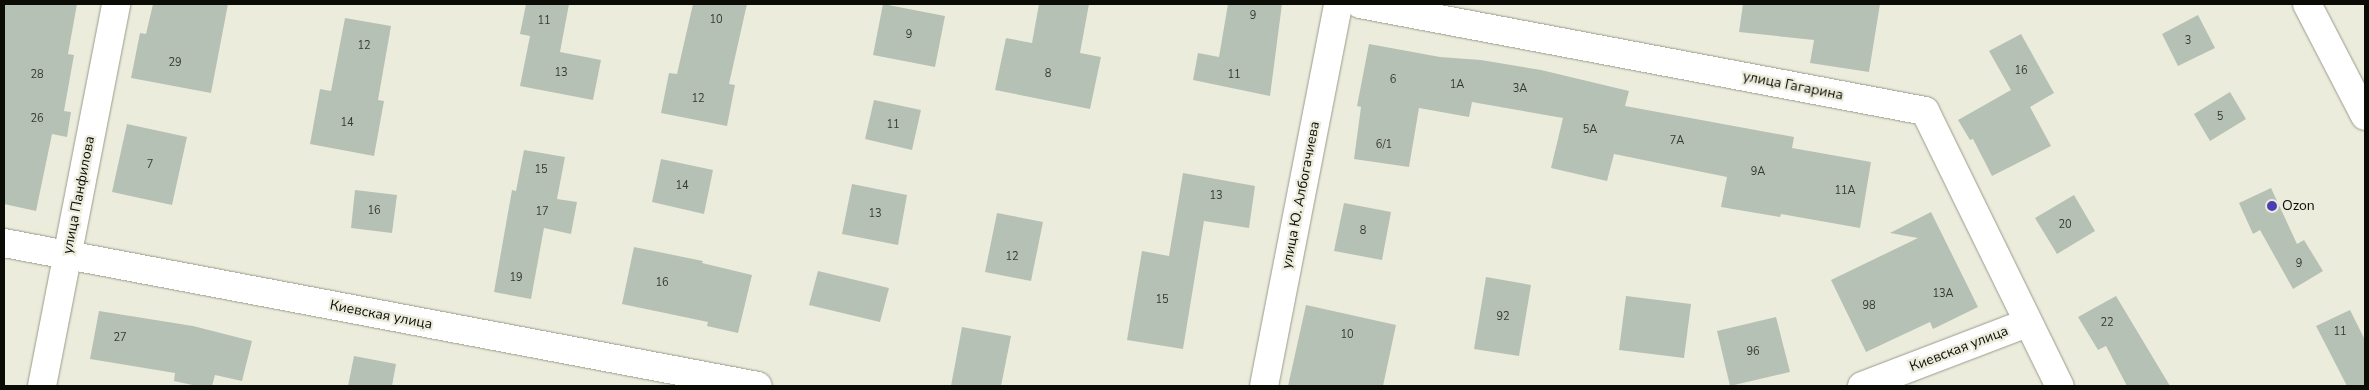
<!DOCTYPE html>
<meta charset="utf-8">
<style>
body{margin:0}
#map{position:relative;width:2369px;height:390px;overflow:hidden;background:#ececdc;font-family:"Nunito Sans",sans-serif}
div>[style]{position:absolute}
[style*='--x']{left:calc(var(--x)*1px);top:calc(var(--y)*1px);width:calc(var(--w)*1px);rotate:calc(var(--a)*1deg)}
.building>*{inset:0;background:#b6c1b5}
.roads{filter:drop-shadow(0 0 1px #9a9b8c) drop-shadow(0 0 1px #9a9b8c)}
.minor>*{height:28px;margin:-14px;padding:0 14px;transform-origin:14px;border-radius:14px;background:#fff}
.dots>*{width:14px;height:14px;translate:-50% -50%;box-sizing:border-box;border:2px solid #ececdc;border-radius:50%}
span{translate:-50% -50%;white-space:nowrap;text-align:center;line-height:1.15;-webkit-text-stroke:4.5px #ececdc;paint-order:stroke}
.number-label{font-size:11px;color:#363932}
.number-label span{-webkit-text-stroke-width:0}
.street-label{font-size:14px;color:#0c0c07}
.poi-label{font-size:14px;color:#0c0c07}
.left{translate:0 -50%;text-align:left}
.frame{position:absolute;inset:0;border:5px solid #0c0c07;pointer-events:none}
</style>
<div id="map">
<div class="building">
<div style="clip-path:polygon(4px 4px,77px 4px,68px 54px,74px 55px,64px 111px,71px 112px,67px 137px,52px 134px,36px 211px,4px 204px)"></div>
<div style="clip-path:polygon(153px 4px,228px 4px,211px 93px,131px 78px,140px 33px,146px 34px)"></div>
<div style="clip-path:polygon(526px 4px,569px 4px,560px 52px,601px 60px,593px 100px,520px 86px,530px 36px,520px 34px)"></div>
<div style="clip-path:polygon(693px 4px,747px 4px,729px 84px,735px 85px,727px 126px,661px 113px,669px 73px,677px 74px)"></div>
<div style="clip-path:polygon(883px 4px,945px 16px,935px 67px,873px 55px)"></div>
<div style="clip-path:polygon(1039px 4px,1089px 4px,1080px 53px,1101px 57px,1090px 109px,995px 90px,1006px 38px,1032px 43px)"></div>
<div style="clip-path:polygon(1228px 4px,1282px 4px,1270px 96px,1193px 80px,1198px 53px,1219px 57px)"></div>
<div style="clip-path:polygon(1743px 4px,1880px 4px,1869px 72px,1810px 63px,1814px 40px,1739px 32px)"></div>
<div style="clip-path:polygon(2198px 15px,2215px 48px,2178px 66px,2162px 34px)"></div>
<div style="clip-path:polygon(345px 18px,391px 26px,378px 100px,384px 101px,374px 156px,310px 144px,320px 89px,331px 91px)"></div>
<div style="clip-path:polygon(2021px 34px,2054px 93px,2030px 107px,2051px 146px,1992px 176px,1973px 139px,1970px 140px,1958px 120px,2011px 90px,1989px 51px)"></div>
<div style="clip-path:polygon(1369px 44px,1440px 57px,1481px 60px,1541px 70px,1629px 91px,1625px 106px,1794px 137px,1792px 148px,1871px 162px,1860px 228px,1781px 214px,1780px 217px,1721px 207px,1727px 177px,1614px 154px,1607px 181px,1551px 168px,1563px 118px,1472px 102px,1469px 117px,1419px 108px,1409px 167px,1354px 159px,1361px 107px,1357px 106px)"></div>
<div style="clip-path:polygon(2230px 92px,2246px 119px,2210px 141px,2194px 114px)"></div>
<div style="clip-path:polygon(874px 100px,921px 110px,912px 150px,865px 139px)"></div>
<div style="clip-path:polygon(127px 124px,187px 137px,172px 205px,112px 192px)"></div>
<div style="clip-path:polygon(524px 150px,565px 157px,557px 199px,577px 202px,571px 234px,544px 228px,531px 299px,494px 292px,512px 190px,516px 191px)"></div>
<div style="clip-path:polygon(661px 159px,713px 170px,704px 214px,652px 202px)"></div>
<div style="clip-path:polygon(1183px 173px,1255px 186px,1249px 228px,1204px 221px,1183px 349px,1127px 340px,1142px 251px,1169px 256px)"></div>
<div style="clip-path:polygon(852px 184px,907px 195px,898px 245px,842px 234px)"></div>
<div style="clip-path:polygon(2271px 188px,2297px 244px,2304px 240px,2323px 271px,2293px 289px,2260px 230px,2253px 234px,2239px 203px)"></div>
<div style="clip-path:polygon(355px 190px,397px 195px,392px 233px,351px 228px)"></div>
<div style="clip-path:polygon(2074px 195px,2095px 231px,2057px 254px,2035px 218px)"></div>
<div style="clip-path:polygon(1344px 203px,1391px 212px,1382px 260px,1334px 251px)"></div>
<div style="clip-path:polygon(1931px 212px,1978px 307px,1933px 329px,1930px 322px,1866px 352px,1831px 280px,1918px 238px,1890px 233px)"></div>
<div style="clip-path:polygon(997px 213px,1043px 222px,1031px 281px,985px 272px)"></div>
<div style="clip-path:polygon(634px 247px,703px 261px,702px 263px,752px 275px,738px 333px,707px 326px,708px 322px,622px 304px)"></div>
<div style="clip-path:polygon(818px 271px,889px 288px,880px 322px,809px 305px)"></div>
<div style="clip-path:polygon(1486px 277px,1531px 285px,1519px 356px,1474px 349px)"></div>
<div style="clip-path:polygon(1626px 296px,1691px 304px,1684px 358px,1619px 350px)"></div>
<div style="clip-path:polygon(2116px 296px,2170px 386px,2127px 386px,2106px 346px,2098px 350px,2078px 317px)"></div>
<div style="clip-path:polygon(1306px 305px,1396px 325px,1383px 386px,1288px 386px)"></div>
<div style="clip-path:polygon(2350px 310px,2365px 340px,2365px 386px,2347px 386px,2316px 326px)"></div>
<div style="clip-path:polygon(99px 311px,193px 326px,252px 341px,242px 381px,215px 375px,212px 386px,197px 386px,174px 381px,175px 373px,90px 359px)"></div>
<div style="clip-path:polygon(1776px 317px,1790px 372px,1730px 386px,1717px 331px)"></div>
<div style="clip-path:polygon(962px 327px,1011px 336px,1001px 386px,951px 386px)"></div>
<div style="clip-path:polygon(354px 356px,396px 364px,392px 386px,348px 386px)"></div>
</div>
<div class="roads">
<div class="minor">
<div style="--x:1360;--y:4;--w:575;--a:10.72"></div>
<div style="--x:1925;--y:111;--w:306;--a:63.9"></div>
<div style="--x:2307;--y:4;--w:126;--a:62.6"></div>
<div style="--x:4;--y:243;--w:767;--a:10.74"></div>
<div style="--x:42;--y:386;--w:389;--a:-79"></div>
<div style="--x:1264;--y:386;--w:389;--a:-79"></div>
<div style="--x:1862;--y:386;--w:177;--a:-20.9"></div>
</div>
</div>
<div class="dots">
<div style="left:2272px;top:206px;background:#4b3eb5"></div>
</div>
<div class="number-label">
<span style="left:1253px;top:16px">9</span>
<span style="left:716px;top:20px">10</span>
<span style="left:544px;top:21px">11</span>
<span style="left:909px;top:35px">9</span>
<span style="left:2188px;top:41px">3</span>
<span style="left:364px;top:46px">12</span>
<span style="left:175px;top:63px">29</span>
<span style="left:2021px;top:71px">16</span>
<span style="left:561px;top:73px">13</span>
<span style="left:1048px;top:74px">8</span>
<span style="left:37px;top:75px">28</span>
<span style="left:1234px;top:75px">11</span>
<span style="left:1393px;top:80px">6</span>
<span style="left:1457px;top:85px">1А</span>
<span style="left:1520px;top:89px">3А</span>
<span style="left:698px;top:99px">12</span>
<span style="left:2220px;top:117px">5</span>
<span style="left:37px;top:119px">26</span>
<span style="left:347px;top:123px">14</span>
<span style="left:893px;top:125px">11</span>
<span style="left:1590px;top:130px">5А</span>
<span style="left:1677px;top:141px">7А</span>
<span style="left:1384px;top:145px">6/1</span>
<span style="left:150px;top:165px">7</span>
<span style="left:541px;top:170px">15</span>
<span style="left:1758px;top:172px">9А</span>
<span style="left:682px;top:186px">14</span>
<span style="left:1845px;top:191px">11А</span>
<span style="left:1216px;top:196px">13</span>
<span style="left:374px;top:211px">16</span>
<span style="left:542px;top:212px">17</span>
<span style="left:875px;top:214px">13</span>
<span style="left:2065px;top:225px">20</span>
<span style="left:1363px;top:231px">8</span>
<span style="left:1012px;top:257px">12</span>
<span style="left:2299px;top:264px">9</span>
<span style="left:516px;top:278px">19</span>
<span style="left:662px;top:283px">16</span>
<span style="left:1943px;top:294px">13А</span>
<span style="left:1162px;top:300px">15</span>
<span style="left:1869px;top:306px">98</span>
<span style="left:1503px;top:317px">92</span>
<span style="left:2107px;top:323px">22</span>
<span style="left:2340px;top:332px">11</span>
<span style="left:1347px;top:335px">10</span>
<span style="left:120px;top:338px">27</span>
<span style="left:1753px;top:352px">96</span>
</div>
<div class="street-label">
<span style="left:1793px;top:86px;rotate:11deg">улица Гагарина</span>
<span style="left:79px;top:195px;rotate:-79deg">улица Панфилова</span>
<span style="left:1301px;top:195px;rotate:-79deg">улица Ю. Албогачиева</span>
<span style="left:381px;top:315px;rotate:11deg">Киевская улица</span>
<span style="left:1959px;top:349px;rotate:-21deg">Киевская улица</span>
</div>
<div class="poi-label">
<span class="left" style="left:2282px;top:206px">Ozon</span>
</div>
<div class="frame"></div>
</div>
